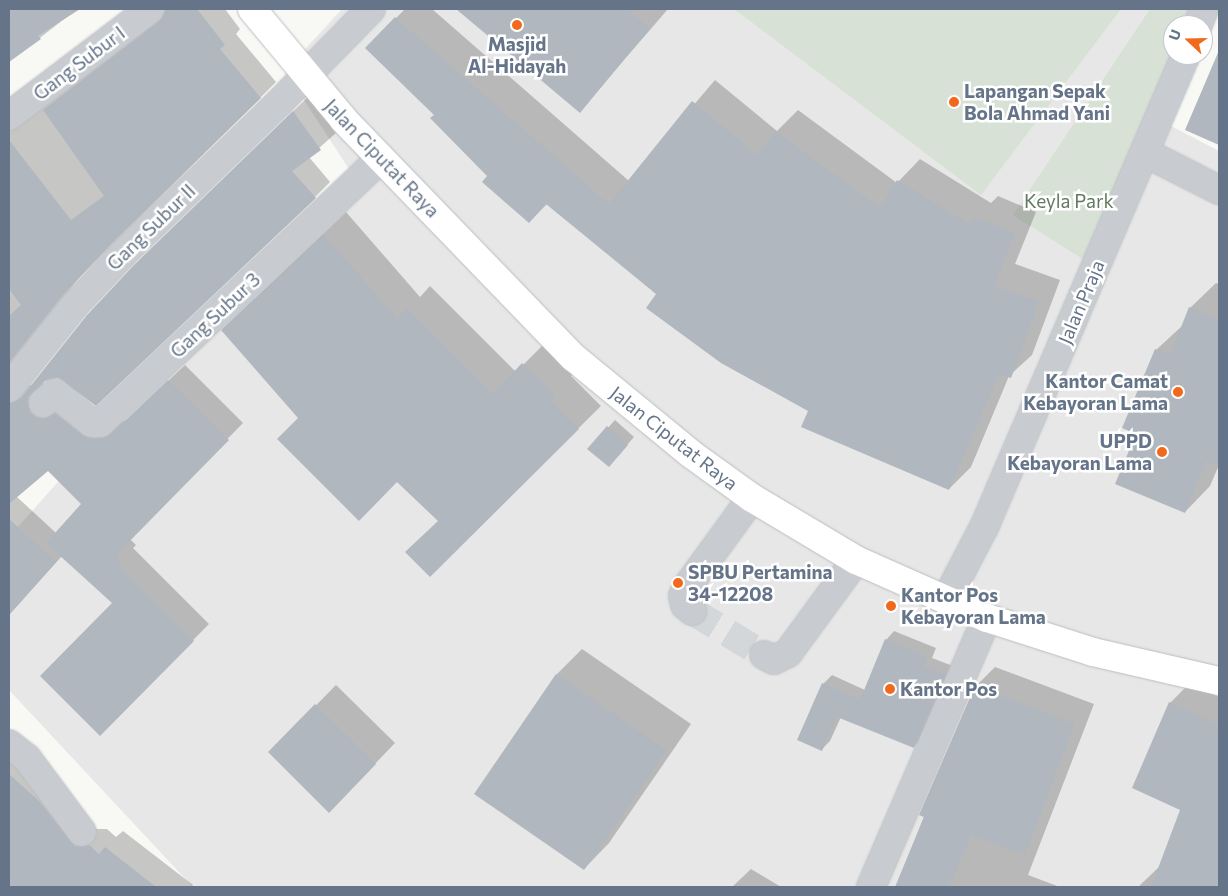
<!DOCTYPE html>
<style>
body{margin:0}
#map{position:relative;width:1228px;height:896px;overflow:hidden;background:#f8f8f5;font-family:Commissioner,sans-serif}
div>[style]{position:absolute}
[style*='--x']{left:calc(var(--x)*1px);top:calc(var(--y)*1px);width:calc(var(--w)*1px);rotate:calc(var(--a)*1deg)}
.built>*{inset:0;background:#e6e7e6}
.green>*{inset:0;background:#d8e1d6}
.shadow>*{inset:0;background:#0003}
.building>*{inset:0;background:#b1b7bf}
.minor-tunnel>*{height:28px;margin-top:-14px;transform-origin:0;background:repeating-linear-gradient(90deg,#d3d7da 0 28px,transparent 0 42px)}
.roads{filter:drop-shadow(0 0 1px #bbbec3) drop-shadow(0 0 1px #bbbec3)}
.minor>*{height:28px;margin:-14px;padding:0 14px;transform-origin:14px;border-radius:14px;background:#c8cbcf}
.major>*{height:28px;margin:-14px;padding:0 14px;transform-origin:14px;border-radius:14px;background:#fff}
.dots>*{width:14px;height:14px;translate:-50% -50%;box-sizing:border-box;border:2px solid #fff;border-radius:50%}
span{translate:-50% -50%;white-space:nowrap;text-align:center;line-height:1.15;-webkit-text-stroke:5px #fff;paint-order:stroke}
.poi-label{font-size:19px;color:#657489;font-weight:700}
.left{translate:0 -50%;text-align:left}
.right{translate:-100% -50%;text-align:right}
.street-label{font-size:19px;color:#657489}
.park-label{font-size:19px;color:#627a60}
.frame{position:absolute;inset:0;border:10px solid #657489;pointer-events:none}
.north{position:absolute;left:1163px;top:15px;width:50px;height:50px;box-sizing:border-box;background:#fff;border:1px solid #c1c7d0;border-radius:50%;rotate:291deg;font-size:14px;font-weight:700;line-height:20px;text-align:center;color:#657489}
.north::after{content:'';display:block;margin:auto;width:18px;height:22px;background:#f2691b;clip-path:polygon(50% 0,100% 100%,50% 72%,0 100%)}
</style>
<div id="map">
<div class="built">
<div style="clip-path:polygon(342px 9px,1184px 9px,1173px 25px,1150px 115px,1219px 151px,1219px 887px,193px 887px,9px 690px,9px 537px,106px 428px,351px 172px,285px 71px)"></div>
</div>
<div class="green">
<div style="clip-path:polygon(734px 9px,1121px 9px,981px 195px)"></div>
<div style="clip-path:polygon(1150px 9px,1195px 9px,1188px 25px,1173px 25px,1173px 55px,1086px 261px,1013px 215px)"></div>
</div>
<div class="shadow">
<div style="clip-path:polygon(9px 9px,77px 9px,9px 62px)"></div>
<div style="clip-path:polygon(165px 9px,225px 9px,240px 29px,236px 34px,276px 82px,79px 278px,9px 369px,9px 121px,35px 113px,166px 14px)"></div>
<div style="clip-path:polygon(405px 9px,432px 9px,629px 181px,715px 80px,777px 131px,798px 110px,897px 183px,920px 159px,991px 203px,998px 196px,1036px 212px,1015px 264px,1060px 280px,1032px 355px,1009px 376px,971px 467px,949px 489px,809px 410px,548px 203px,529px 222px,436px 115px,367px 48px)"></div>
<div style="clip-path:polygon(458px 9px,668px 9px,580px 111px)"></div>
<div style="clip-path:polygon(1219px 50px,1219px 144px,1186px 129px)"></div>
<div style="clip-path:polygon(evenodd,309px 96px,336px 133px,309px 157px,330px 182px,315px 197px,58px 376px,43px 381px,46px 397px,116px 424px,128px 419px,185px 365px,243px 423px,130px 539px,136px 545px,133px 548px,209px 624px,100px 734px,114px 603px,62px 556px,9px 615px,9px 371px,22px 388px,33px 384px,151px 250px,309px 96px,48px 469px,83px 504px,56px 533px,16px 496px,48px 469px)"></div>
<div style="clip-path:polygon(346px 212px,420px 297px,430px 286px,516px 372px,546px 342px,576px 371px,571px 376px,601px 406px,430px 575px,439px 521px,397px 481px,300px 418px,245px 308px)"></div>
<div style="clip-path:polygon(1216px 283px,1219px 284px,1219px 465px,1210px 486px,1185px 512px,1137px 433px,1156px 350px,1183px 325px,1190px 308px)"></div>
<div style="clip-path:polygon(615px 420px,634px 437px,615px 459px,589px 449px)"></div>
<div style="clip-path:polygon(894px 631px,936px 648px,932px 658px,953px 666px,922px 738px,914px 747px,841px 717px,830px 741px,821px 750px,823px 684px,832px 675px,865px 690px,886px 640px)"></div>
<div style="clip-path:polygon(582px 649px,691px 724px,609px 843px,584px 869px,557px 674px)"></div>
<div style="clip-path:polygon(995px 667px,1094px 704px,1028px 875px,1060px 887px,896px 887px,976px 686px)"></div>
<div style="clip-path:polygon(1189px 684px,1219px 697px,1219px 887px,1138px 887px,1160px 866px,1182px 809px,1170px 703px)"></div>
<div style="clip-path:polygon(336px 685px,395px 743px,349px 791px,270px 752px)"></div>
<div style="clip-path:polygon(9px 740px,93px 829px,107px 829px,116px 837px,123px 831px,193px 885px,191px 887px,9px 887px)"></div>
<div style="clip-path:polygon(751px 869px,781px 887px,732px 887px)"></div>
</div>
<div class="building">
<div style="clip-path:polygon(9px 9px,80px 9px,38px 36px,41px 39px,9px 62px)"></div>
<div style="clip-path:polygon(165px 9px,197px 9px,225px 45px,220px 49px,261px 98px,112px 243px,63px 295px,9px 363px,9px 316px,21px 305px,9px 289px,9px 140px,71px 220px,104px 196px,43px 110px,159px 21px)"></div>
<div style="clip-path:polygon(456px 9px,626px 9px,650px 28px,580px 113px)"></div>
<div style="clip-path:polygon(395px 17px,609px 204px,692px 101px,758px 155px,775px 131px,880px 208px,897px 180px,971px 225px,975px 217px,1015px 233px,994px 286px,1039px 302px,1011px 378px,999px 374px,949px 490px,801px 427px,808px 411px,721px 363px,646px 308px,656px 294px,546px 204px,529px 223px,482px 182px,487px 176px,430px 118px,434px 115px,365px 48px)"></div>
<div style="clip-path:polygon(1219px 51px,1219px 145px,1185px 130px)"></div>
<div style="clip-path:polygon(293px 111px,321px 150px,292px 171px,316px 198px,96px 406px,58px 378px,45px 381px,28px 398px,31px 413px,37px 417px,46px 418px,55px 413px,83px 435px,100px 439px,111px 434px,168px 380px,229px 440px,116px 555px,122px 561px,118px 565px,194px 641px,100px 736px,40px 676px,112px 603px,46px 543px,81px 504px,48px 471px,9px 504px,9px 403px,21px 398px,87px 315px,134px 265px)"></div>
<div style="clip-path:polygon(323px 234px,397px 318px,407px 308px,493px 394px,522px 363px,555px 394px,550px 400px,579px 429px,430px 577px,405px 552px,438px 521px,397px 482px,359px 521px,277px 439px,298px 418px,221px 330px)"></div>
<div style="clip-path:polygon(1189px 307px,1219px 320px,1219px 466px,1206px 461px,1185px 513px,1115px 484px,1136px 434px,1122px 428px,1155px 349px,1170px 355px)"></div>
<div style="clip-path:polygon(607px 426px,628px 445px,609px 467px,587px 449px)"></div>
<div style="clip-path:polygon(9px 519px,56px 562px,9px 615px)"></div>
<div style="clip-path:polygon(885px 639px,928px 657px,924px 666px,946px 675px,914px 748px,837px 717px,822px 751px,797px 740px,822px 683px,860px 700px)"></div>
<div style="clip-path:polygon(556px 674px,667px 750px,584px 870px,474px 794px)"></div>
<div style="clip-path:polygon(975px 686px,1075px 724px,1025px 855px,971px 835px,949px 887px,895px 887px,924px 817px,919px 815px)"></div>
<div style="clip-path:polygon(1169px 702px,1219px 725px,1219px 887px,1151px 887px,1180px 810px,1132px 788px)"></div>
<div style="clip-path:polygon(315px 704px,376px 764px,329px 813px,268px 752px)"></div>
<div style="clip-path:polygon(9px 774px,40px 802px,75px 846px,89px 845px,99px 854px,105px 847px,156px 887px,9px 887px)"></div>
</div>
<div class="minor-tunnel">
<div style="--x:692;--y:611;--w:84;--a:31.4"></div>
</div>
<div class="roads">
<div class="minor">
<div style="--x:1198;--y:25;--w:17;--a:-69"></div>
<div style="--x:9;--y:116;--w:177;--a:-37.2"></div>
<div style="--x:1146;--y:153;--w:82;--a:26.9"></div>
<div style="--x:9;--y:388;--w:106;--a:-51.5"></div>
<div style="--x:75;--y:305;--w:70;--a:-46.7"></div>
<div style="--x:123;--y:254;--w:219;--a:-44.1"></div>
<div style="--x:280;--y:102;--w:130;--a:-45.6"></div>
<div style="--x:43;--y:403;--w:16;--a:-40"></div>
<div style="--x:55;--y:393;--w:48;--a:39"></div>
<div style="--x:92;--y:423;--w:8;--a:0"></div>
<div style="--x:100;--y:423;--w:386;--a:-43.3"></div>
<div style="--x:946;--y:600;--w:85;--a:-62.5"></div>
<div style="--x:985;--y:525;--w:511;--a:-66.85"></div>
<div style="--x:692;--y:611;--w:9;--a:-139"></div>
<div style="--x:685;--y:605;--w:9;--a:-103"></div>
<div style="--x:683;--y:596;--w:10;--a:-66"></div>
<div style="--x:687;--y:587;--w:110;--a:-53.9"></div>
<div style="--x:764;--y:655;--w:11;--a:27"></div>
<div style="--x:774;--y:660;--w:16;--a:-27"></div>
<div style="--x:788;--y:653;--w:115;--a:-53.8"></div>
<div style="--x:9;--y:744;--w:23;--a:38"></div>
<div style="--x:27;--y:758;--w:92;--a:53.4"></div>
<div style="--x:871;--y:887;--w:293;--a:-66.7"></div>
</div>
<div class="major">
<div style="--x:252;--y:9;--w:144;--a:50.3"></div>
<div style="--x:344;--y:120;--w:330;--a:46"></div>
<div style="--x:573;--y:357;--w:153;--a:39.4"></div>
<div style="--x:691;--y:454;--w:75;--a:35.8"></div>
<div style="--x:752;--y:498;--w:121;--a:30.8"></div>
<div style="--x:856;--y:560;--w:143;--a:23.9"></div>
<div style="--x:987;--y:618;--w:111;--a:17.8"></div>
<div style="--x:1093;--y:652;--w:129;--a:13"></div>
</div>
</div>
<div class="dots">
<div style="left:517px;top:25px;background:#f2691b"></div>
<div style="left:954px;top:102px;background:#f2691b"></div>
<div style="left:1178px;top:392px;background:#f2691b"></div>
<div style="left:1162px;top:452px;background:#f2691b"></div>
<div style="left:678px;top:583px;background:#f2691b"></div>
<div style="left:891px;top:606px;background:#f2691b"></div>
<div style="left:890px;top:689px;background:#f2691b"></div>
</div>
<div class="poi-label">
<span style="left:517px;top:55px">Masjid<br>Al-Hidayah</span>
<span class="left" style="left:964px;top:102px">Lapangan Sepak<br>Bola Ahmad Yani</span>
<span class="right" style="left:1168px;top:392px">Kantor Camat<br>Kebayoran Lama</span>
<span class="right" style="left:1152px;top:452px">UPPD<br>Kebayoran Lama</span>
<span class="left" style="left:688px;top:583px">SPBU Pertamina<br>34-12208</span>
<span class="left" style="left:901px;top:606px">Kantor Pos<br>Kebayoran Lama</span>
<span class="left" style="left:900px;top:689px">Kantor Pos</span>
</div>
<div class="street-label">
<span style="left:79px;top:63px;rotate:-37deg">Gang Subur I</span>
<span style="left:382px;top:158px;rotate:46deg">Jalan Ciputat Raya</span>
<span style="left:151px;top:227px;rotate:-44deg">Gang Subur II</span>
<span style="left:1081px;top:302px;rotate:-67deg">Jalan Praja</span>
<span style="left:215px;top:315px;rotate:-43deg">Gang Subur 3</span>
<span style="left:674px;top:438px;rotate:38deg">Jalan Ciputat Raya</span>
</div>
<div class="park-label">
<span style="left:1069px;top:201px">Keyla Park</span>
</div>
<div class="frame"></div>
<div class="north">U</div>
</div>
